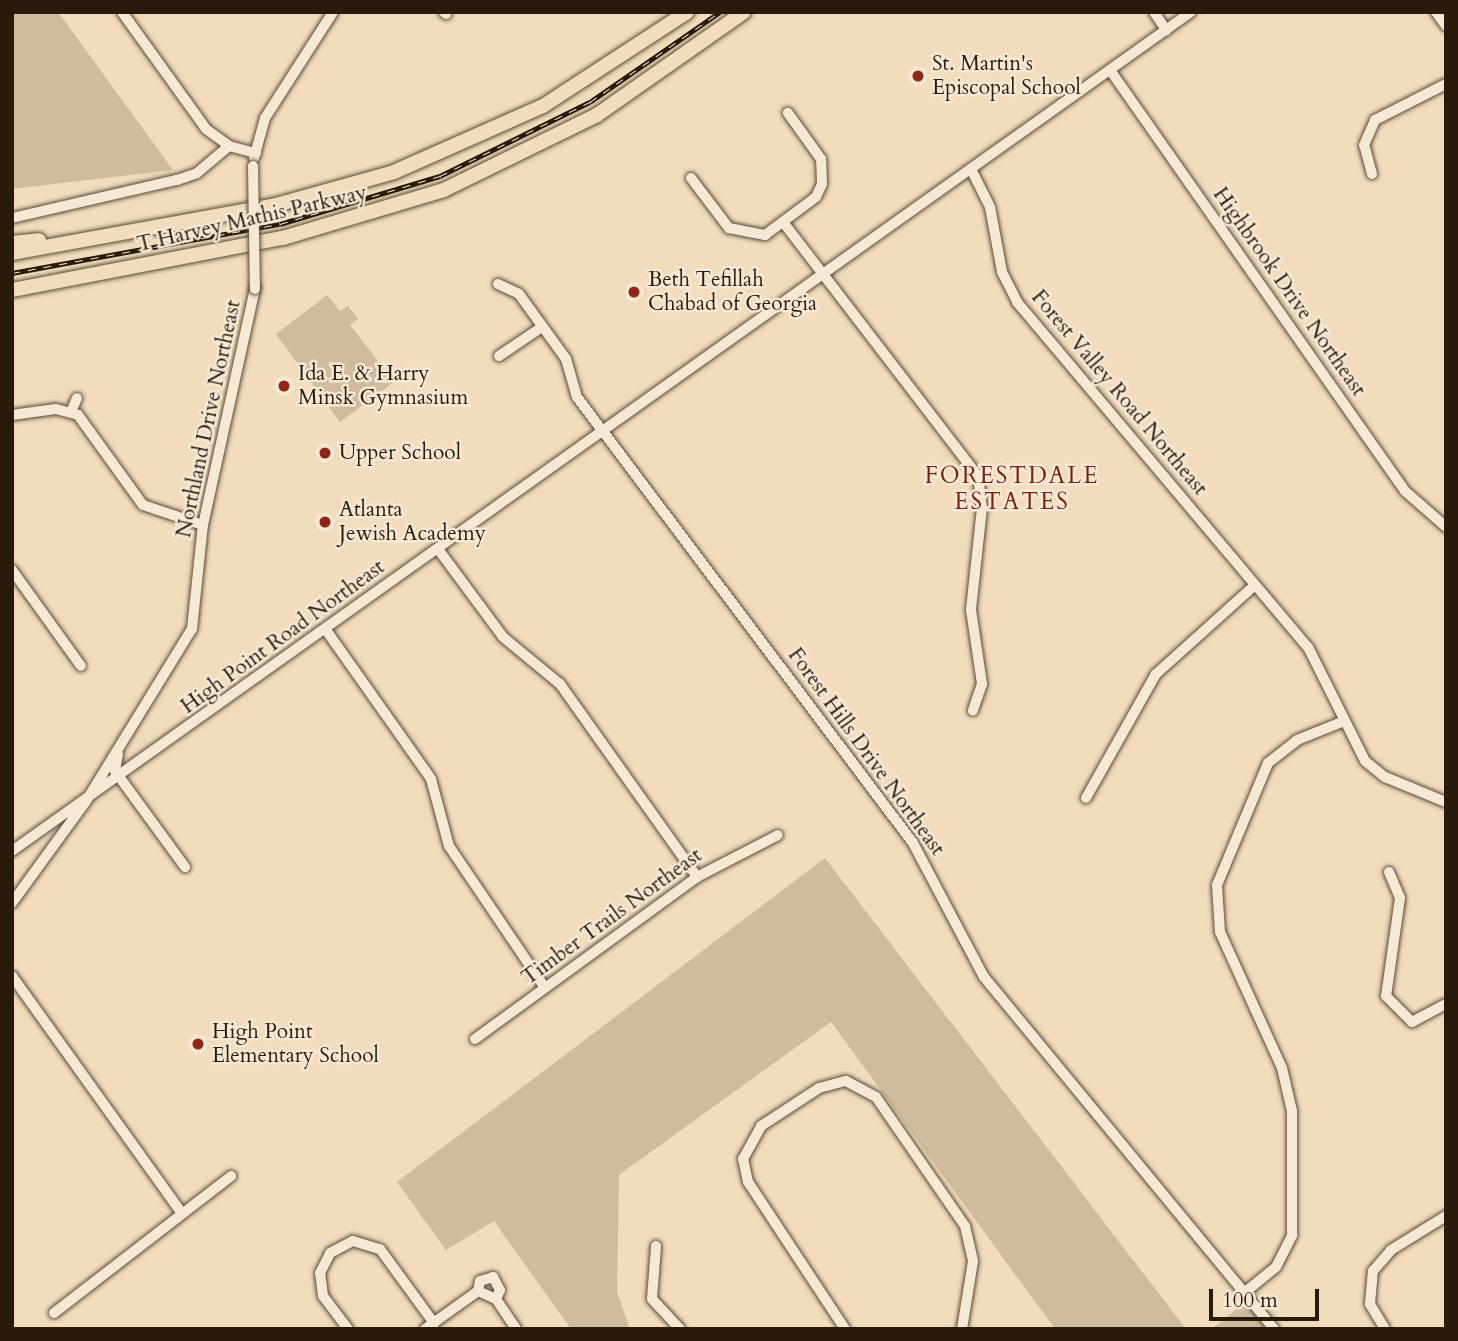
<!DOCTYPE html>
<style>
body{margin:0}
#map{position:relative;width:1458px;height:1341px;overflow:hidden;background:#f2dcbd;font-family:Cardo,serif}
div>[style]{position:absolute}
[style*='--x']{left:calc(var(--x)*1px);top:calc(var(--y)*1px);width:calc(var(--w)*1px);rotate:calc(var(--a)*1deg)}
.green>*{inset:0;background:#d0bb9f}
.roads{filter:drop-shadow(0 0 2px #5b4a38) drop-shadow(0 0 2px #5b4a38)}
.minor>*{height:10px;margin:-5px;padding:0 5px;transform-origin:5px;border-radius:5px;background:#f7e8d4}
.highway>*{height:14px;margin:-7px;padding:0 7px;transform-origin:7px;border-radius:7px;background:#f2dcbd}
.rail>*{height:5px;margin-top:-2.5px;transform-origin:0;background:repeating-linear-gradient(90deg,#f7e8d4 0 8px,#291a0c 0 16px);box-sizing:border-box;border-block:2px solid #291a0c}
.bridges{filter:drop-shadow(0 0 2px #5b4a38) drop-shadow(0 0 2px #5b4a38)}
.minor-bridge>*{height:10px;margin:-5px;padding:0 5px;transform-origin:5px;border-radius:5px;background:#f7e8d4}
.dots>*{width:19px;height:19px;translate:-50% -50%;box-sizing:border-box;border:4px solid #f7e8d4;border-radius:50%}
span{translate:-50% -50%;white-space:nowrap;text-align:center;line-height:1.15;-webkit-text-stroke:5px #f7e8d4;paint-order:stroke}
.poi-label{font-size:21px;color:#291a0c}
.left{translate:0 -50%;text-align:left}
.street-label{font-size:21px;color:#291a0c}
.neighbourhood-label{font-size:23px;color:#7a1f14;letter-spacing:2px}
.frame{position:absolute;inset:0;border:14px solid #291a0c;pointer-events:none}
.scale{position:absolute;left:1209px;top:1289px;width:110px;height:32px;box-sizing:border-box;border:4px solid #291a0c;border-top:0;padding-left:9px;font-size:21px;line-height:24px;white-space:nowrap;color:#291a0c;-webkit-text-stroke:5px #f7e8d4;paint-order:stroke}
</style>
<div id="map">
<div class="green">
<div style="clip-path:polygon(12px 12px,58px 12px,173px 170px,12px 189px)"></div>
<div style="clip-path:polygon(327px 295px,340px 311px,348px 306px,358px 319px,350px 325px,394px 382px,340px 422px,276px 334px)"></div>
<div style="clip-path:polygon(825px 858px,1186px 1329px,1055px 1329px,831px 1022px,619px 1175px,617px 1292px,630px 1329px,571px 1329px,494px 1221px,446px 1250px,397px 1182px)"></div>
<div style="clip-path:polygon(1252px 1296px,1278px 1329px,1212px 1329px)"></div>
</div>
<div class="roads">
<div class="minor">
<div style="--x:122;--y:12;--w:144;--a:54.3"></div>
<div style="--x:206;--y:129;--w:29;--a:36"></div>
<div style="--x:229;--y:146;--w:28;--a:15"></div>
<div style="--x:444;--y:12;--w:3;--a:45"></div>
<div style="--x:1154;--y:12;--w:22;--a:56"></div>
<div style="--x:1436;--y:12;--w:17;--a:54"></div>
<div style="--x:1110;--y:70;--w:514;--a:54.98"></div>
<div style="--x:1405;--y:491;--w:55;--a:41.3"></div>
<div style="--x:254;--y:158;--w:41;--a:-74.6"></div>
<div style="--x:265;--y:118;--w:126;--a:-57.3"></div>
<div style="--x:971;--y:169;--w:42;--a:63.4"></div>
<div style="--x:990;--y:207;--w:66;--a:79.5"></div>
<div style="--x:1002;--y:272;--w:34;--a:63"></div>
<div style="--x:1017;--y:302;--w:451;--a:49.9"></div>
<div style="--x:1308;--y:647;--w:127;--a:63.4"></div>
<div style="--x:1365;--y:761;--w:26;--a:39"></div>
<div style="--x:1385;--y:777;--w:66;--a:22.3"></div>
<div style="--x:1372;--y:174;--w:30;--a:-105"></div>
<div style="--x:1364;--y:145;--w:27;--a:-66"></div>
<div style="--x:1375;--y:120;--w:80;--a:-26.9"></div>
<div style="--x:691;--y:178;--w:63;--a:52.8"></div>
<div style="--x:729;--y:228;--w:37;--a:11"></div>
<div style="--x:765;--y:235;--w:64;--a:-36.7"></div>
<div style="--x:816;--y:197;--w:14;--a:-65"></div>
<div style="--x:822;--y:184;--w:25;--a:-92"></div>
<div style="--x:821;--y:159;--w:57;--a:-125.7"></div>
<div style="--x:12;--y:218;--w:169;--a:-13"></div>
<div style="--x:177;--y:180;--w:21;--a:-19"></div>
<div style="--x:197;--y:173;--w:42;--a:-40.2"></div>
<div style="--x:783;--y:222;--w:320;--a:52.5"></div>
<div style="--x:978;--y:476;--w:32;--a:83"></div>
<div style="--x:982;--y:508;--w:103;--a:96.2"></div>
<div style="--x:971;--y:610;--w:75;--a:81.5"></div>
<div style="--x:982;--y:684;--w:28;--a:109"></div>
<div style="--x:498;--y:284;--w:23;--a:25"></div>
<div style="--x:519;--y:294;--w:80;--a:54.1"></div>
<div style="--x:566;--y:359;--w:40;--a:74"></div>
<div style="--x:577;--y:397;--w:558;--a:53.01"></div>
<div style="--x:913;--y:843;--w:152;--a:62.1"></div>
<div style="--x:984;--y:977;--w:456;--a:50.5"></div>
<div style="--x:499;--y:356;--w:52;--a:-34"></div>
<div style="--x:71;--y:412;--w:15;--a:-67"></div>
<div style="--x:12;--y:415;--w:44;--a:-7.8"></div>
<div style="--x:56;--y:409;--w:23;--a:15"></div>
<div style="--x:78;--y:415;--w:111;--a:54.2"></div>
<div style="--x:143;--y:505;--w:63;--a:18.4"></div>
<div style="--x:438;--y:549;--w:109;--a:53.5"></div>
<div style="--x:503;--y:637;--w:74;--a:39.5"></div>
<div style="--x:560;--y:684;--w:237;--a:54.6"></div>
<div style="--x:12;--y:570;--w:118;--a:54.3"></div>
<div style="--x:326;--y:630;--w:182;--a:54.8"></div>
<div style="--x:431;--y:779;--w:69;--a:75"></div>
<div style="--x:449;--y:846;--w:171;--a:55.9"></div>
<div style="--x:118;--y:754;--w:17;--a:100"></div>
<div style="--x:115;--y:771;--w:119;--a:53.9"></div>
<div style="--x:1086;--y:798;--w:142;--a:-60.6"></div>
<div style="--x:1156;--y:674;--w:133;--a:-42"></div>
<div style="--x:12;--y:851;--w:1447;--a:-35.44"></div>
<div style="--x:1389;--y:872;--w:28;--a:67"></div>
<div style="--x:1400;--y:898;--w:99;--a:98.1"></div>
<div style="--x:1386;--y:996;--w:37;--a:45"></div>
<div style="--x:1412;--y:1022;--w:38;--a:-28"></div>
<div style="--x:12;--y:903;--w:126;--a:-54"></div>
<div style="--x:86;--y:801;--w:202;--a:-58.4"></div>
<div style="--x:192;--y:629;--w:105;--a:-84"></div>
<div style="--x:203;--y:525;--w:242;--a:-77.6"></div>
<div style="--x:12;--y:976;--w:289;--a:54.4"></div>
<div style="--x:475;--y:1039;--w:275;--a:-36.1"></div>
<div style="--x:697;--y:877;--w:91;--a:-27.4"></div>
<div style="--x:656;--y:1246;--w:53;--a:94.3"></div>
<div style="--x:652;--y:1299;--w:41;--a:47"></div>
<div style="--x:478;--y:1291;--w:20;--a:24"></div>
<div style="--x:496;--y:1299;--w:36;--a:56"></div>
<div style="--x:478;--y:1291;--w:10;--a:-79"></div>
<div style="--x:480;--y:1281;--w:14;--a:-17"></div>
<div style="--x:493;--y:1277;--w:15;--a:62"></div>
<div style="--x:500;--y:1290;--w:10;--a:114"></div>
<div style="--x:1244;--y:1293;--w:41;--a:-39.1"></div>
<div style="--x:1276;--y:1267;--w:36;--a:-63"></div>
<div style="--x:1292;--y:1235;--w:124;--a:-90"></div>
<div style="--x:1292;--y:1111;--w:44;--a:-103.1"></div>
<div style="--x:1282;--y:1068;--w:149;--a:-114.5"></div>
<div style="--x:1220;--y:932;--w:47;--a:-93.7"></div>
<div style="--x:1217;--y:885;--w:132;--a:-67.3"></div>
<div style="--x:1268;--y:763;--w:37;--a:-38"></div>
<div style="--x:1297;--y:740;--w:51;--a:-22"></div>
<div style="--x:54;--y:1313;--w:224;--a:-37.7"></div>
<div style="--x:348;--y:1329;--w:41;--a:-127.1"></div>
<div style="--x:323;--y:1296;--w:23;--a:-97"></div>
<div style="--x:320;--y:1273;--w:22;--a:-63"></div>
<div style="--x:330;--y:1253;--w:26;--a:-28"></div>
<div style="--x:353;--y:1241;--w:28;--a:17"></div>
<div style="--x:380;--y:1249;--w:92;--a:53.9"></div>
<div style="--x:425;--y:1329;--w:65;--a:-35.6"></div>
<div style="--x:845;--y:1329;--w:176;--a:-123.4"></div>
<div style="--x:748;--y:1182;--w:24;--a:-102"></div>
<div style="--x:743;--y:1159;--w:38;--a:-61"></div>
<div style="--x:761;--y:1126;--w:69;--a:-33.2"></div>
<div style="--x:819;--y:1088;--w:28;--a:-15"></div>
<div style="--x:846;--y:1081;--w:34;--a:28"></div>
<div style="--x:876;--y:1097;--w:157;--a:55.4"></div>
<div style="--x:965;--y:1226;--w:36;--a:77"></div>
<div style="--x:973;--y:1261;--w:69;--a:99.2"></div>
<div style="--x:1385;--y:1329;--w:29;--a:-121"></div>
<div style="--x:1370;--y:1304;--w:33;--a:-85"></div>
<div style="--x:1373;--y:1271;--w:28;--a:-49"></div>
<div style="--x:1391;--y:1250;--w:65;--a:-31.7"></div>
</div>
<div class="highway">
<div style="--x:12;--y:243;--w:27;--a:-6"></div>
<div style="--x:12;--y:253;--w:268;--a:-10.3"></div>
<div style="--x:276;--y:205;--w:123;--a:-15.6"></div>
<div style="--x:394;--y:172;--w:163;--a:-23.9"></div>
<div style="--x:543;--y:106;--w:172;--a:-33.1"></div>
<div style="--x:12;--y:290;--w:276;--a:-10.9"></div>
<div style="--x:283;--y:238;--w:168;--a:-16.6"></div>
<div style="--x:444;--y:190;--w:170;--a:-26.1"></div>
<div style="--x:597;--y:115;--w:179;--a:-35"></div>
</div>
</div>
<div class="rail">
<div style="--x:12;--y:273;--w:272;--a:-10.4"></div>
<div style="--x:280;--y:224;--w:167;--a:-16.7"></div>
<div style="--x:440;--y:176;--w:167;--a:-26.3"></div>
<div style="--x:590;--y:102;--w:158;--a:-34.7"></div>
</div>
<div class="bridges">
<div class="minor-bridge">
<div style="--x:253;--y:166;--w:123;--a:89.1"></div>
</div>
</div>
<div class="dots">
<div style="left:918px;top:76px;background:#8f2418"></div>
<div style="left:634px;top:292px;background:#8f2418"></div>
<div style="left:284px;top:386px;background:#8f2418"></div>
<div style="left:325px;top:453px;background:#8f2418"></div>
<div style="left:325px;top:522px;background:#8f2418"></div>
<div style="left:198px;top:1044px;background:#8f2418"></div>
</div>
<div class="poi-label">
<span class="left" style="left:932px;top:76px">St. Martin's<br>Episcopal School</span>
<span class="left" style="left:648px;top:292px">Beth Tefillah<br>Chabad of Georgia</span>
<span class="left" style="left:298px;top:386px">Ida E. &amp; Harry<br>Minsk Gymnasium</span>
<span class="left" style="left:339px;top:453px">Upper School</span>
<span class="left" style="left:339px;top:522px">Atlanta<br>Jewish Academy</span>
<span class="left" style="left:212px;top:1044px">High Point<br>Elementary School</span>
</div>
<div class="street-label">
<span style="left:252px;top:219px;rotate:-13deg">T Harvey Mathis Parkway</span>
<span style="left:1289px;top:292px;rotate:55deg">Highbrook Drive Northeast</span>
<span style="left:1119px;top:393px;rotate:50deg">Forest Valley Road Northeast</span>
<span style="left:209px;top:419px;rotate:-78deg">Northland Drive Northeast</span>
<span style="left:283px;top:637px;rotate:-36deg">High Point Road Northeast</span>
<span style="left:866px;top:752px;rotate:54deg">Forest Hills Drive Northeast</span>
<span style="left:612px;top:917px;rotate:-36deg">Timber Trails Northeast</span>
</div>
<div class="neighbourhood-label">
<span style="left:1012px;top:489px">FORESTDALE<br>ESTATES</span>
</div>
<div class="frame"></div>
<div class="scale">100 m</div>
</div>
